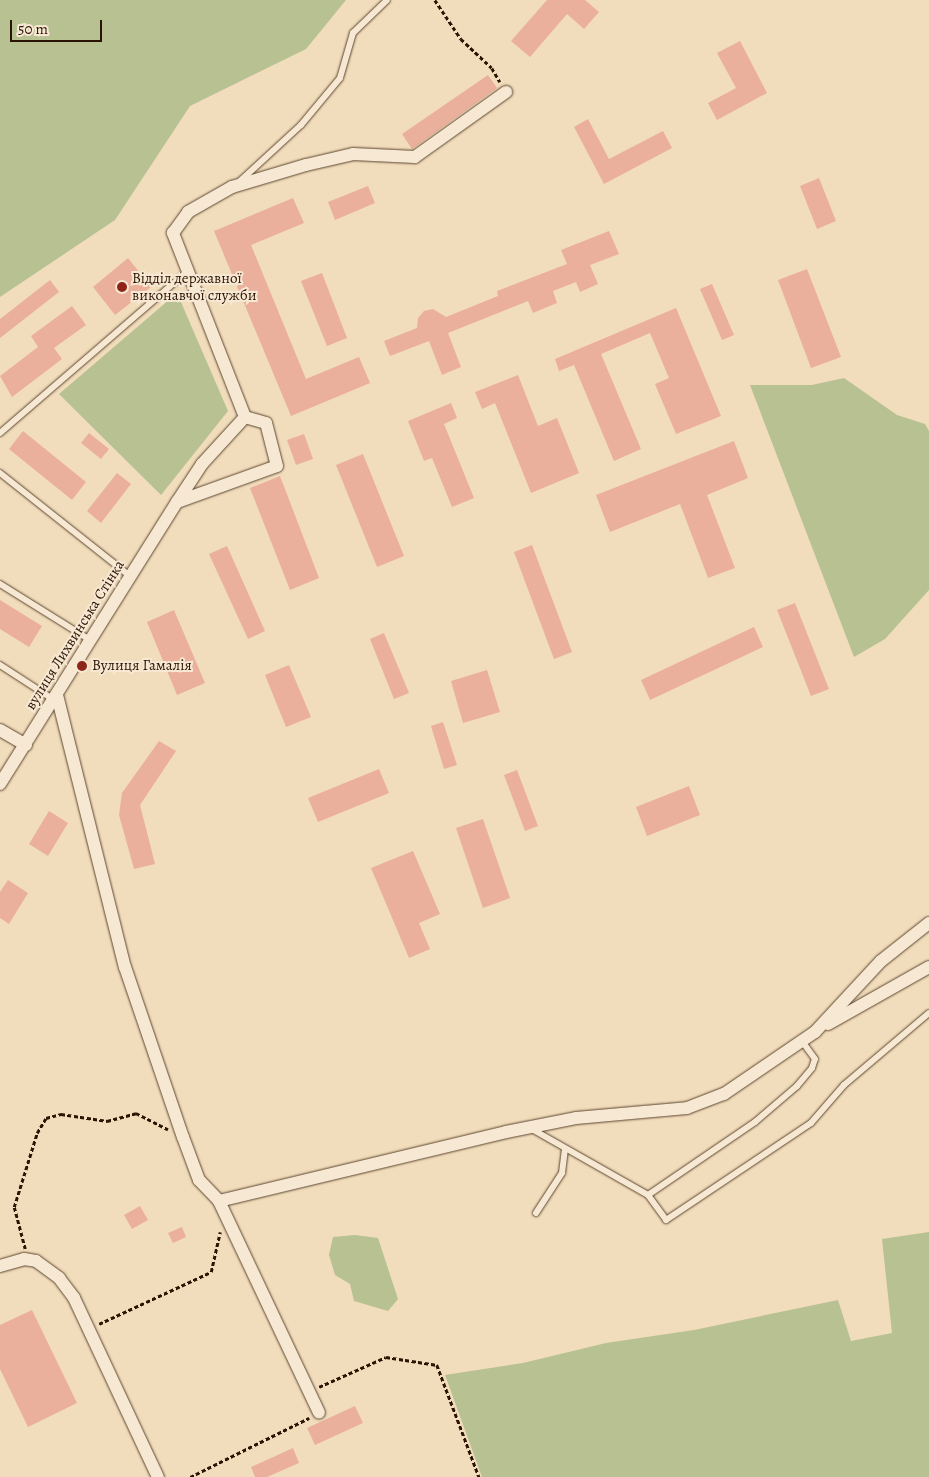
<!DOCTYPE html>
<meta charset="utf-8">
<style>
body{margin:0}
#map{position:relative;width:929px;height:1477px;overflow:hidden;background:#f1dcbb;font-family:Alegreya,serif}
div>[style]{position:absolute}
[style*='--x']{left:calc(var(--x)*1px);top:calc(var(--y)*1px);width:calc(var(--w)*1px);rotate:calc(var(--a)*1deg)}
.green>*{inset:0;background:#b7c192}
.building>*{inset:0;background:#ebb09c}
.path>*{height:2.5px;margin-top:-1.25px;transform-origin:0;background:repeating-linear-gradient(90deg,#2c1402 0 4px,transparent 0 6.5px)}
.roads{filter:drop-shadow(0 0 1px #5d4630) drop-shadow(0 0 1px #5d4630)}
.service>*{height:6px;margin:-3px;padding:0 3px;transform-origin:3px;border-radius:3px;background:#f6e8d3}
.minor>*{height:12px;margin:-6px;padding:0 6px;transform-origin:6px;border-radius:6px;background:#f6e8d3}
.dots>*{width:14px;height:14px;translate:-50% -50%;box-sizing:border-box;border:2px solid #f6e8d3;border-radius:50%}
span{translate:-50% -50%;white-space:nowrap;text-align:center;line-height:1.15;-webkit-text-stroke:4px #f6e8d3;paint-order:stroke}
.poi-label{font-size:15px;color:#2c1402}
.left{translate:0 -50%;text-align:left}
.street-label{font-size:15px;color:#2c1402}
.scale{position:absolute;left:10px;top:20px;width:92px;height:22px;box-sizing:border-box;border:2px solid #2c1402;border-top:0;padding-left:6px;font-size:15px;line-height:18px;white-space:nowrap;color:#2c1402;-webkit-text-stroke:4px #f6e8d3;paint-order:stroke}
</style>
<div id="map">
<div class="green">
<div style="clip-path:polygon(0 0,346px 0,306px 49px,190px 106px,115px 220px,0 297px)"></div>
<div style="clip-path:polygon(177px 293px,228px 411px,161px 495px,59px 394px)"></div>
<div style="clip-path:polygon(844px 378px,897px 415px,925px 424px,929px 431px,929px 590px,885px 639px,854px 657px,750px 385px,812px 385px)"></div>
<div style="clip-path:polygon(929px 1232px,929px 1477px,482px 1477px,445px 1375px,523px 1363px,606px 1343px,694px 1330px,838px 1300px,851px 1341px,892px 1333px,882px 1239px)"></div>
<div style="clip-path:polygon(355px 1235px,378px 1238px,398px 1299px,388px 1311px,354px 1301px,350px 1284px,335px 1275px,329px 1255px,333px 1237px)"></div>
</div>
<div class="building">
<div style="clip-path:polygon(547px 0,585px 0,599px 12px,584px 29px,567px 14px,530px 57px,511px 41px)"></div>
<div style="clip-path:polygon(740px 41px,767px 93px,717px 120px,708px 103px,736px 88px,717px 53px)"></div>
<div style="clip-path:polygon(488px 75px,497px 88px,412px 149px,402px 134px)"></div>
<div style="clip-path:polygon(588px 119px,609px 159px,663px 131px,672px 148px,604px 184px,574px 127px)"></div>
<div style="clip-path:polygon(819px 178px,836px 221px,817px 229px,800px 186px)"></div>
<div style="clip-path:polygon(368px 186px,375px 203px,335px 220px,328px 202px)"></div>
<div style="clip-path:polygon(293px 198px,304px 223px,251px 245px,306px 379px,359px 357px,370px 383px,291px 416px,214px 231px)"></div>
<div style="clip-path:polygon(609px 231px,619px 254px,590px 265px,598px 284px,580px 292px,576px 282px,553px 291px,557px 303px,533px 313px,528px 301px,448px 333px,461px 367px,442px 375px,429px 341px,390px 356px,384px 341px,417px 328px,418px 318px,424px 311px,433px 309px,446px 317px,498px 296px,497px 291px,567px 264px,561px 250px)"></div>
<div style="clip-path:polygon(128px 258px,151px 287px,115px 315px,93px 287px)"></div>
<div style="clip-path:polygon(807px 269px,841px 357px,811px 368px,778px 280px)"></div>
<div style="clip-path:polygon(322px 273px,347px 338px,327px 346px,301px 281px)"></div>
<div style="clip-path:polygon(50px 280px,59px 292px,0 338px,0 319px)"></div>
<div style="clip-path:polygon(712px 284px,734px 335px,722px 340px,700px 289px)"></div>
<div style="clip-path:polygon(72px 306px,86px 325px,54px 348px,62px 359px,12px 397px,0 376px,38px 347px,31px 336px)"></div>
<div style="clip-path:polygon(676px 308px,721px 416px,676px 434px,655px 384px,669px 378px,650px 333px,601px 354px,641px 449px,614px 461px,574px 365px,559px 371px,555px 359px)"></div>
<div style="clip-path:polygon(518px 375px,538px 426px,557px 418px,579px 473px,531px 493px,495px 403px,482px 409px,475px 392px)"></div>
<div style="clip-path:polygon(451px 403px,457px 418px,444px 424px,474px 498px,452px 507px,432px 458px,424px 461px,408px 421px)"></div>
<div style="clip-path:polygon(23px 431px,86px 482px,72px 500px,9px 449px)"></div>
<div style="clip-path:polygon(89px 433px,109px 449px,101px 459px,81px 443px)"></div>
<div style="clip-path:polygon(304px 434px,313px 459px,296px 465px,287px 440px)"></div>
<div style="clip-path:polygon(734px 441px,748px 478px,707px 495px,735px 568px,708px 578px,680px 504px,610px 532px,596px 495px)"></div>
<div style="clip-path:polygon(363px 454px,404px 556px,377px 567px,336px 465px)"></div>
<div style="clip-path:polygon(117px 473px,131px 484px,101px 523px,87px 511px)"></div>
<div style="clip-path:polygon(280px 476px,319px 578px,290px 590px,250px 488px)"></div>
<div style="clip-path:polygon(532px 545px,572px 652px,554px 659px,514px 552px)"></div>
<div style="clip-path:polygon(227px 546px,265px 631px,248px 639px,209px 554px)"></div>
<div style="clip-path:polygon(0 600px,42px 626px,29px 647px,0 629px)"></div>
<div style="clip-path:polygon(795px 603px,829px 689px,811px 696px,777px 610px)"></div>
<div style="clip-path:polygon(174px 610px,205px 683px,177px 695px,147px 622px)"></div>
<div style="clip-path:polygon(754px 627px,763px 647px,650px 700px,641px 680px)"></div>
<div style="clip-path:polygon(384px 633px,409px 693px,394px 699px,370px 639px)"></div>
<div style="clip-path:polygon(289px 665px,311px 717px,286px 727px,265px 675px)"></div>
<div style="clip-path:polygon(487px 670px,500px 712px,463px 723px,451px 681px)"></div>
<div style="clip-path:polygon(443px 722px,457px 765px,444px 769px,431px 726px)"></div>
<div style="clip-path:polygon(159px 741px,176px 751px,140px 805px,155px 864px,134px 869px,119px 815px,122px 793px)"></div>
<div style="clip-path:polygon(379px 769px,389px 793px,318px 822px,308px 798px)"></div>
<div style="clip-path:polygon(517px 770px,538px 826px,525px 831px,504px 775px)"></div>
<div style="clip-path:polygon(689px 786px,700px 815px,647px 836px,636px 807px)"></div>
<div style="clip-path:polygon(49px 811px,68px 823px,48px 856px,29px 844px)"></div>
<div style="clip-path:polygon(483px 819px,510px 898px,483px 908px,456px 828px)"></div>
<div style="clip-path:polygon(413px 851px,440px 914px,419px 923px,430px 949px,409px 958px,371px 868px)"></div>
<div style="clip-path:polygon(8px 880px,28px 893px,9px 924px,0 918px,0 892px)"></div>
<div style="clip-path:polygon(140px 1206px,148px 1220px,132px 1229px,124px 1215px)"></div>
<div style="clip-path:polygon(182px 1227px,186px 1237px,173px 1243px,168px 1233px)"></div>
<div style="clip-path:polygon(32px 1310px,77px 1403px,28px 1427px,0 1369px,0 1325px)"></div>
<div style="clip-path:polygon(355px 1406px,363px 1423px,315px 1445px,307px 1428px)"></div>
<div style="clip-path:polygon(293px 1448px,299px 1463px,267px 1477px,255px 1477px,251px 1467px)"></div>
</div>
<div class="path">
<div style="--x:435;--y:0;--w:47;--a:56.3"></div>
<div style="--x:461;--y:39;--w:42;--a:43.1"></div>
<div style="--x:492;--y:68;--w:16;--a:60"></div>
<div style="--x:25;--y:1249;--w:43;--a:-104.7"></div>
<div style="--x:14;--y:1207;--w:77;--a:-72.7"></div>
<div style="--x:37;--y:1133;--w:17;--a:-59"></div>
<div style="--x:46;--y:1118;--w:16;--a:-15"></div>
<div style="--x:61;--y:1114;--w:47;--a:8.7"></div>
<div style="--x:107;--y:1121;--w:30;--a:-15"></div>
<div style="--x:136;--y:1113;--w:36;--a:27"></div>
<div style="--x:99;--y:1324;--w:123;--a:-24.9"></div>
<div style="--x:211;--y:1272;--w:41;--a:-77.3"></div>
<div style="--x:319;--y:1387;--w:73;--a:-24.1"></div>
<div style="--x:386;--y:1357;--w:52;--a:8.9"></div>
<div style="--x:437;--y:1365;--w:120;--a:69.4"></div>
<div style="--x:190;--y:1477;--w:133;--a:-26.4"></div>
</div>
<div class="roads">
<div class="service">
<div style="--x:239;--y:182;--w:84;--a:-42.6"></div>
<div style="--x:301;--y:125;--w:61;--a:-50.3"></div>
<div style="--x:340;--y:78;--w:47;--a:-73.9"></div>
<div style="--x:353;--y:33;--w:47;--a:-44.1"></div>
<div style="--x:0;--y:433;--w:248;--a:-40.8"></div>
<div style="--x:0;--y:473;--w:166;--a:38.4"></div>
<div style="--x:0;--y:584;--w:106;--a:31.9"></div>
<div style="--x:0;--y:665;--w:64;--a:32.9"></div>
<div style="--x:530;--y:1128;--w:136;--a:29.6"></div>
<div style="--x:648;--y:1195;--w:31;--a:54"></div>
<div style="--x:666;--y:1220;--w:174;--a:-33.8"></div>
<div style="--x:811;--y:1123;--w:50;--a:-49"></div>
<div style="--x:844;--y:1085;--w:111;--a:-40.3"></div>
<div style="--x:648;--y:1195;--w:130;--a:-34.3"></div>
<div style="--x:755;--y:1122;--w:55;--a:-40.6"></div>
<div style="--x:797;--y:1086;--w:23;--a:-50"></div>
<div style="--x:812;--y:1068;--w:9;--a:-72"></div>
<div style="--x:815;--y:1059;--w:22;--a:-126"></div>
<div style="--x:536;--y:1213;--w:48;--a:-57"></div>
<div style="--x:562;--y:1173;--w:24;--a:-83"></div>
</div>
<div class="minor">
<div style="--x:245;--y:417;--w:198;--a:-111.4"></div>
<div style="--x:173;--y:233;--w:26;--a:-54"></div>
<div style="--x:188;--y:212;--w:51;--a:-29.6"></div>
<div style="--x:232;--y:187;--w:77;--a:-16.6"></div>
<div style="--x:306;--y:165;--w:48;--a:-13.2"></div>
<div style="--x:353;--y:154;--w:62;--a:2.8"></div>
<div style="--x:415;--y:157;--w:112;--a:-35.5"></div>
<div style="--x:57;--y:695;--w:280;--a:76"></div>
<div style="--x:125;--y:967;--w:180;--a:71.2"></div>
<div style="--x:183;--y:1137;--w:46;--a:69.6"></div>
<div style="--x:199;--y:1180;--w:29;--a:46"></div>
<div style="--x:219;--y:1201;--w:234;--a:64.7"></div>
<div style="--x:0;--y:730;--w:30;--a:30"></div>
<div style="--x:0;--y:784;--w:333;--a:-57.9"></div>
<div style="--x:177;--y:502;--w:106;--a:-19.8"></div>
<div style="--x:277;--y:466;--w:44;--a:-104.3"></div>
<div style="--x:266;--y:423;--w:22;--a:-164"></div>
<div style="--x:245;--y:417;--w:64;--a:132.5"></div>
<div style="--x:202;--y:464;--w:45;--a:123.3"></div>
<div style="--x:828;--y:1024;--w:116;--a:-29.4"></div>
<div style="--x:219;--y:1201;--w:295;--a:-13.5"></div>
<div style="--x:506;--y:1132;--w:71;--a:-11.3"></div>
<div style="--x:576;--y:1118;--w:111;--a:-5.1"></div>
<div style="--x:687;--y:1108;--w:40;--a:-21"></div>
<div style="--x:724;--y:1094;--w:110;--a:-34.3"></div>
<div style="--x:815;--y:1032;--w:97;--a:-47.1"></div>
<div style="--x:881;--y:961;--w:61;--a:-38.4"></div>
<div style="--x:0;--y:1266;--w:25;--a:-16"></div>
<div style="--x:24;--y:1259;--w:12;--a:9"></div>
<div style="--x:36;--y:1261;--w:29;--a:36"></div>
<div style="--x:59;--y:1278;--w:25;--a:53"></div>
<div style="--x:74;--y:1298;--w:198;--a:64.9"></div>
</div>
</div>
<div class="dots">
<div style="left:122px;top:287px;background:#8f2418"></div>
<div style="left:82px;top:666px;background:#8f2418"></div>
</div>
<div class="poi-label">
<span class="left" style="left:132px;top:287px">Відділ державної<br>виконавчої служби</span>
<span class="left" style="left:92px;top:666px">Вулиця Гамалія</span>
</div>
<div class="street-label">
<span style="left:75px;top:635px;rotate:-58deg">вулиця Лихвинська Стінка</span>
</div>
<div class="scale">50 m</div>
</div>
